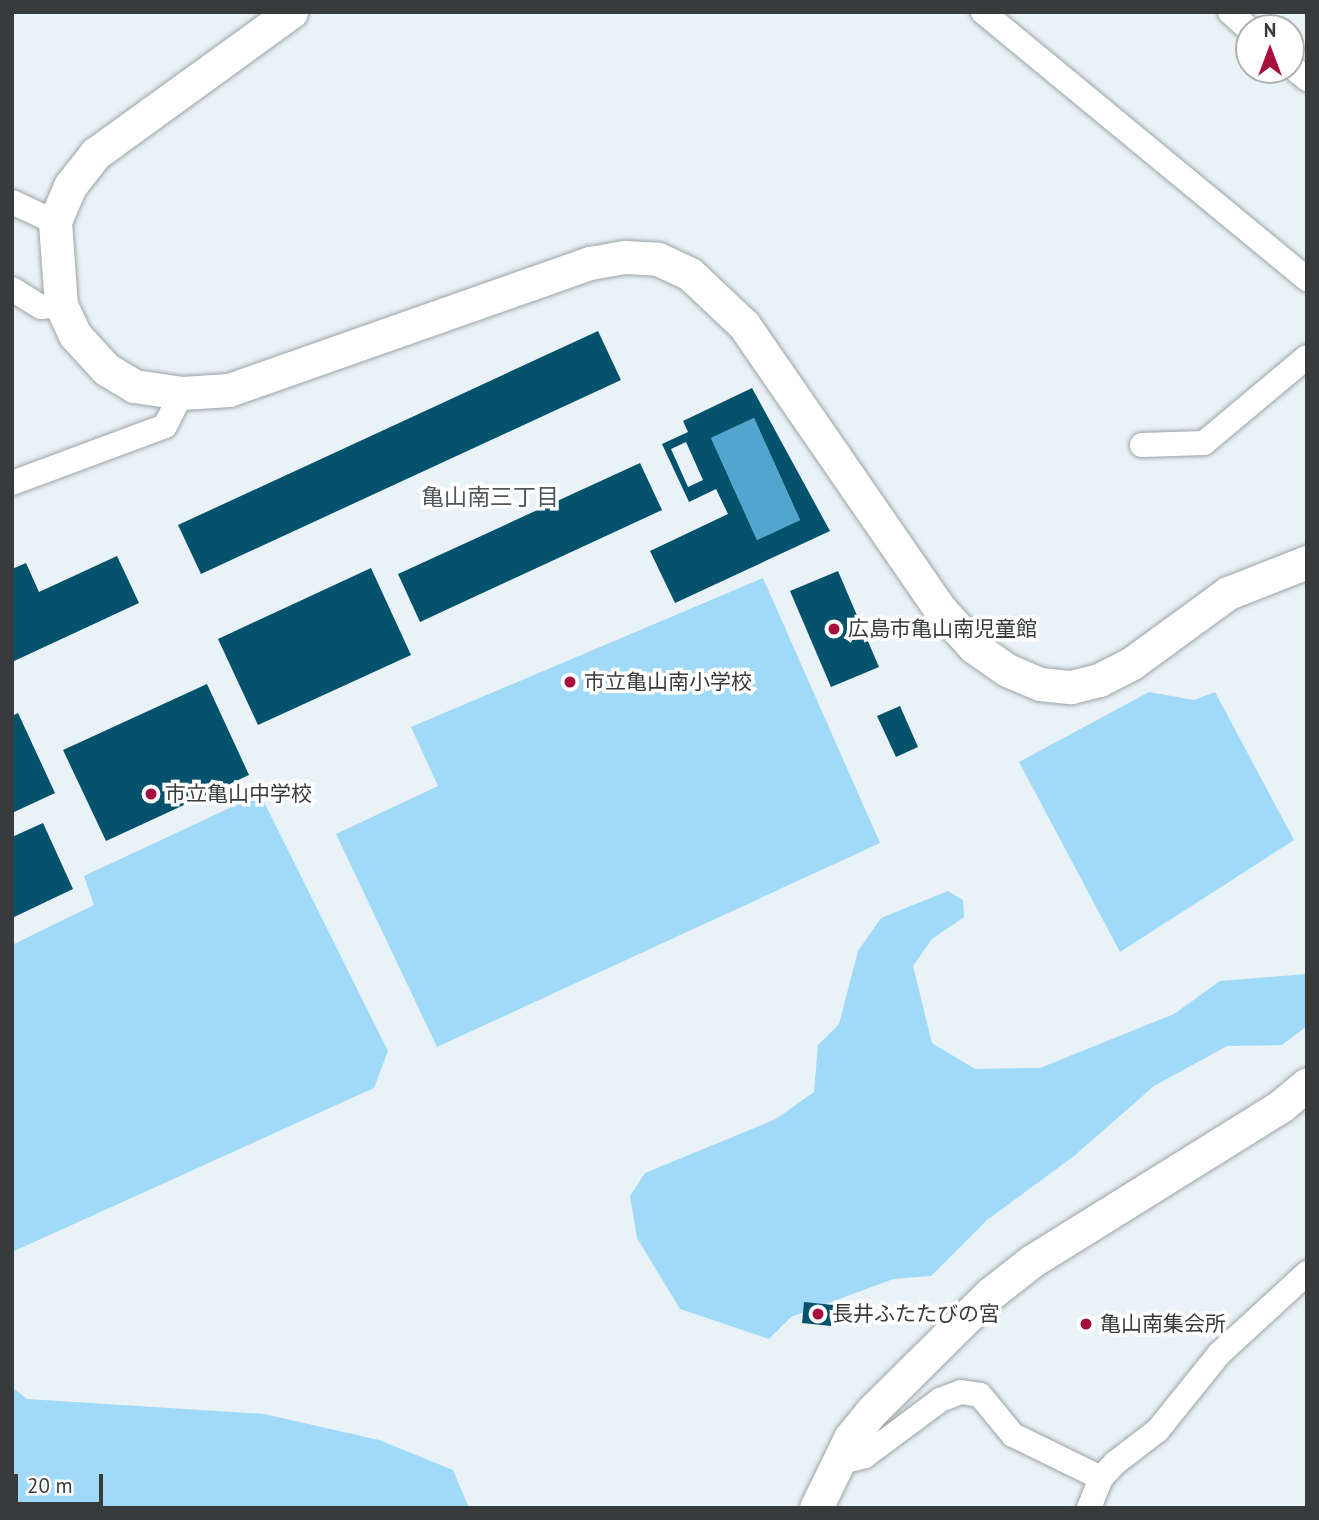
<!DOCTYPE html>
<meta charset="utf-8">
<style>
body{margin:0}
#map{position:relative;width:1319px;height:1520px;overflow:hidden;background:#e9f2f6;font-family:"PT Sans","Noto Sans JP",sans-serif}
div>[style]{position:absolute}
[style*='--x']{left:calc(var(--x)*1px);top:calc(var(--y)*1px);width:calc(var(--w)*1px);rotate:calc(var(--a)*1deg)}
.green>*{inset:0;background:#a0daf8}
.water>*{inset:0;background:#50a6ce}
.building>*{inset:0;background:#05526f}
.roads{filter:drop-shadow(0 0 2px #9ba3a7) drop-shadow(0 0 2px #9ba3a7)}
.street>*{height:24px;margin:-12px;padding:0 12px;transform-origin:12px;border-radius:12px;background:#fff}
.secondary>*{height:33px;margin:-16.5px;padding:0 16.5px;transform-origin:16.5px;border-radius:16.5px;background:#fff}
.dots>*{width:19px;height:19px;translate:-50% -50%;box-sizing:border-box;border:4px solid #fff;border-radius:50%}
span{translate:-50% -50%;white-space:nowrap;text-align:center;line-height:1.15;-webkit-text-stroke:7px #fff;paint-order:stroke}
.poi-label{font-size:21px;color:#373b3c}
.left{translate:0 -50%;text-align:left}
.neighbourhood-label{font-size:23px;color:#50575b}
.frame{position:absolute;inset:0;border:14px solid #373b3c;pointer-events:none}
.north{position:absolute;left:1235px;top:14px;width:70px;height:70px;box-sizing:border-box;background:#fff;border:2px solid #afb1b1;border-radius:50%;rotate:0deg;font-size:19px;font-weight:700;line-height:28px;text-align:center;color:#373b3c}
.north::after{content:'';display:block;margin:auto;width:24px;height:32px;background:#a70e3b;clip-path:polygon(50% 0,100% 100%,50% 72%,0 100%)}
.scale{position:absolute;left:14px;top:1474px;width:89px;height:32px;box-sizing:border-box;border:4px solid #373b3c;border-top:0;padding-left:9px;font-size:21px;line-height:24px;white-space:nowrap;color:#373b3c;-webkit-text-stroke:5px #fff;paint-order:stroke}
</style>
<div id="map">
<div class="green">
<div style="clip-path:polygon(763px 578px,880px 843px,437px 1047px,336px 834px,438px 786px,411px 727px)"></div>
<div style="clip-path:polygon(1149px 692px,1194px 700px,1215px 692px,1294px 840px,1120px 952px,1019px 762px)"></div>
<div style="clip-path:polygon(260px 794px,388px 1051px,374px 1088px,12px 1252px,12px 945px,94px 905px,84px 876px)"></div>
<div style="clip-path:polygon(948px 891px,963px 900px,964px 917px,932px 939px,913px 966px,932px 1043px,975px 1069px,1040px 1068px,1174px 1014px,1220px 981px,1307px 974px,1307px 1026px,1282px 1045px,1227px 1046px,1154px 1086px,1074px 1156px,987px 1220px,931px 1276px,893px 1279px,791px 1317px,769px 1339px,680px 1309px,637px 1238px,630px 1196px,645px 1173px,776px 1119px,814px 1092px,818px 1045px,839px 1024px,858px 951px,881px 918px)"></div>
<div style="clip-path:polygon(12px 1387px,27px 1399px,264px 1414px,379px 1440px,453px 1470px,469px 1508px,12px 1508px)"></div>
</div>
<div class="water">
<div style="clip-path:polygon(754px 418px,800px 520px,757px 540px,711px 438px)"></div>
</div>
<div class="building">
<div style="clip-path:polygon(598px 331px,621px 380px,201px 574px,178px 525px)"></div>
<div style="clip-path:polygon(evenodd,752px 388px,830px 531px,675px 603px,650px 551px,728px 514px,716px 489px,689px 502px,662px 444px,688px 432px,683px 421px,752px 388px,754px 418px,800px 520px,757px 540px,711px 438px,754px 418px,752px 388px,686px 442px,703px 480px,688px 487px,671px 449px,686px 442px)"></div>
<div style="clip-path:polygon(640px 463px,662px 510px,420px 622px,398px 574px)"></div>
<div style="clip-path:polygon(117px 556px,139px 603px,12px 662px,12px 569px,26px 563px,39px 592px)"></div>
<div style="clip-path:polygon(371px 568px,411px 655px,258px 725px,218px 639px)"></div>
<div style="clip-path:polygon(838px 571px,879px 667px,831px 687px,790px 591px)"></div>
<div style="clip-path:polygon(207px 684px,249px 775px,106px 841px,63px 750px)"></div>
<div style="clip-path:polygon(900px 706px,918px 747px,896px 757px,877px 716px)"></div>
<div style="clip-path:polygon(18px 713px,55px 793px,12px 813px,12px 716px)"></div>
<div style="clip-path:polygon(43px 823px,73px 889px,12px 918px,12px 837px)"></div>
<div style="clip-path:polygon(804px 1302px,833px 1305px,831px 1326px,802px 1323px)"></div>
</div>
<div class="roads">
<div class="street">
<div style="--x:983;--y:12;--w:420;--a:39.5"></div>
<div style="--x:1230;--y:12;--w:25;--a:42"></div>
<div style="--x:1291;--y:66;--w:21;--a:39"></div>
<div style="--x:12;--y:202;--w:47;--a:24.9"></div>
<div style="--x:12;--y:289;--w:34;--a:32"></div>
<div style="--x:41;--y:307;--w:20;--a:-6"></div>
<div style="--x:1142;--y:445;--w:62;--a:-1.8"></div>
<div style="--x:1204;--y:443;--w:134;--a:-39.9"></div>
<div style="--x:12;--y:483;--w:163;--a:-20.4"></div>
<div style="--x:165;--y:426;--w:37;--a:-63"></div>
<div style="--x:837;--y:1463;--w:29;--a:-14"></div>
<div style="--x:865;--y:1456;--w:94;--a:-36.7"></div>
<div style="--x:940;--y:1400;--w:22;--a:-21"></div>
<div style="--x:961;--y:1392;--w:19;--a:9"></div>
<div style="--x:980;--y:1395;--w:52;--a:50.5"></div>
<div style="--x:1013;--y:1435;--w:98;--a:26"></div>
<div style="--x:1089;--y:1508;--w:32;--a:-68"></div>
<div style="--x:1101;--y:1478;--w:21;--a:-47"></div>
<div style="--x:1115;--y:1463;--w:54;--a:-37.5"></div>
<div style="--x:1158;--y:1430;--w:97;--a:-51.2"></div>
<div style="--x:1219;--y:1354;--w:120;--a:-42.6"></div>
</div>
<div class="secondary">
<div style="--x:291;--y:12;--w:241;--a:144.1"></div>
<div style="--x:96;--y:153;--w:42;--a:128.2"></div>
<div style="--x:70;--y:186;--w:39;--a:113"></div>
<div style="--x:55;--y:222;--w:83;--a:85.9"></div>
<div style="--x:61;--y:305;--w:33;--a:65"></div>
<div style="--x:75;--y:335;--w:46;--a:47.6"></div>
<div style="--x:106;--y:369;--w:33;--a:31"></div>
<div style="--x:134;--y:386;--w:49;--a:8.3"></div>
<div style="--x:182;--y:393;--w:47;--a:-3.7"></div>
<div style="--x:229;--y:390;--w:383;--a:-19.4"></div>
<div style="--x:590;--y:263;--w:35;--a:-10"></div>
<div style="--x:624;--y:257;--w:34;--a:3"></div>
<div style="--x:658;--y:259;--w:35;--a:25"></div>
<div style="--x:690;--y:274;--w:74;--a:43.4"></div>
<div style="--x:744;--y:325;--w:345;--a:55.4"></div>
<div style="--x:940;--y:609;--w:51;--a:48.2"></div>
<div style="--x:974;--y:647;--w:40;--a:34.9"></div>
<div style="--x:1007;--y:670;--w:36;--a:23"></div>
<div style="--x:1040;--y:684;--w:31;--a:6"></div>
<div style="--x:1071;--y:687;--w:29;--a:-14"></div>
<div style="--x:1099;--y:680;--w:37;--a:-27"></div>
<div style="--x:1132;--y:663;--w:119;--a:-36.1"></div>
<div style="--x:1228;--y:593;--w:85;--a:-21.4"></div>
<div style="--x:816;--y:1508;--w:78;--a:-64.1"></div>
<div style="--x:850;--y:1438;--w:36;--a:-51"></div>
<div style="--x:873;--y:1410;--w:165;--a:-44.8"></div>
<div style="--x:990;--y:1294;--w:53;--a:-38.2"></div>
<div style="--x:1032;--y:1261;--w:293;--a:-31.9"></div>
<div style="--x:1281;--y:1106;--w:34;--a:-40"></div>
</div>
</div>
<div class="dots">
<div style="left:834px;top:629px;background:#a70e3b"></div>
<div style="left:570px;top:682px;background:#a70e3b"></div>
<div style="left:151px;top:794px;background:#a70e3b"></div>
<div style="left:818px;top:1314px;background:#a70e3b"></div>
<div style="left:1086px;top:1324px;background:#a70e3b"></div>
</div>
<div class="poi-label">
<span class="left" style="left:848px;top:629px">広島市亀山南児童館</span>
<span class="left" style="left:584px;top:682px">市立亀山南小学校</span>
<span class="left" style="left:165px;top:794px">市立亀山中学校</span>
<span class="left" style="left:832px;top:1314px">長井ふたたびの宮</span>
<span class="left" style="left:1100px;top:1324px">亀山南集会所</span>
</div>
<div class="neighbourhood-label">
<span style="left:490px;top:497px">亀山南三丁目</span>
</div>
<div class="frame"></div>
<div class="north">N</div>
<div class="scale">20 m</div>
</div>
